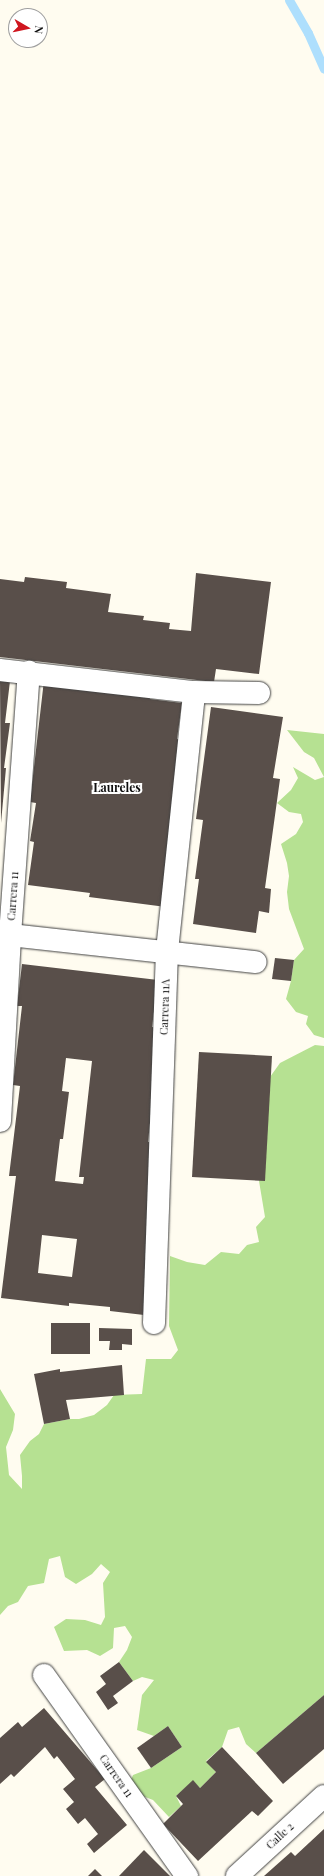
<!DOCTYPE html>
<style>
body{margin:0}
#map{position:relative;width:324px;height:1876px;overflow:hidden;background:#fffcf0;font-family:"Playfair Display",serif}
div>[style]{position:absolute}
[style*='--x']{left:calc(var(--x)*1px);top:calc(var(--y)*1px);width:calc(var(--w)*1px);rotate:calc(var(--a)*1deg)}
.forest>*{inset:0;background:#b6e192}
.stream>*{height:9px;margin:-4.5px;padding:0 4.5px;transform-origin:4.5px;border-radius:4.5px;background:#aedffd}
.building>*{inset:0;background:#594f4a}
.roads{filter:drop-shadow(0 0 1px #424242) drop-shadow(0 0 1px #424242)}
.minor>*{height:22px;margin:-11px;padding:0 11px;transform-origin:11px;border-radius:11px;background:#fff}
span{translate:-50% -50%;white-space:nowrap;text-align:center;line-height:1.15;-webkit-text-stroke:4px #fff;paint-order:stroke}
.street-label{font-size:11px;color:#0f0f0f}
.neighbourhood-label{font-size:12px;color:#0f0f0f;font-weight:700}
.north{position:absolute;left:8px;top:8px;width:40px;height:40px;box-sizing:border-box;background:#fff;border:1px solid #9f9f9f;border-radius:50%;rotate:99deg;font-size:11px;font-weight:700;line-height:16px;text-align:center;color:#0f0f0f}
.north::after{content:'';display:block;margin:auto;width:14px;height:18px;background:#cf161f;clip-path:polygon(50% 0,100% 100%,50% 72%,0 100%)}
</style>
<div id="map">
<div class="forest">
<div style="clip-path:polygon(287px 730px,324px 734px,324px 1038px,314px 1035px,306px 1024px,308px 1016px,296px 1012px,286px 999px,291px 981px,294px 960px,304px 949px,289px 909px,287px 892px,289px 876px,287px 863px,281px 844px,296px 834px,303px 822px,301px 814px,289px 812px,277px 803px,291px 790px,298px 778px,293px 767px,315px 780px,324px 777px,314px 758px,304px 752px)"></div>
<div style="clip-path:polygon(315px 1045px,324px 1046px,324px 1695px,256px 1753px,246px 1744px,239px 1727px,228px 1730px,222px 1747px,206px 1761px,216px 1772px,200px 1788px,193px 1781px,176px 1796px,181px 1806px,169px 1817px,153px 1800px,127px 1790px,133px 1775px,151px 1768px,182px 1747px,168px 1726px,154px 1736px,137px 1730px,142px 1695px,154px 1680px,142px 1677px,133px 1681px,119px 1662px,127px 1650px,132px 1637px,125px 1626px,114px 1628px,113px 1648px,100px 1656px,87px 1650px,64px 1651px,54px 1627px,66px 1619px,85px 1620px,101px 1625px,105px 1617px,103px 1583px,110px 1572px,101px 1564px,92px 1574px,76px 1584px,65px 1577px,60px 1556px,49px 1559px,44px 1583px,28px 1586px,18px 1602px,8px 1606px,0 1615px,0 1389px,15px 1414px,13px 1430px,6px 1447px,9px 1475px,22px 1489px,22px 1476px,20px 1455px,30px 1441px,39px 1434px,44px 1424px,70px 1419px,79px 1419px,94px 1415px,107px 1405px,114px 1395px,142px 1394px,146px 1359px,171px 1359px,178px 1350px,169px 1326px,170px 1256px,187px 1262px,205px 1265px,221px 1252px,239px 1254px,247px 1245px,259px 1242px,256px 1227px,265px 1217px,259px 1181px,270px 1077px,280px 1063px)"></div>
</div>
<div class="stream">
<div style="--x:289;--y:0;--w:38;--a:60"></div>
<div style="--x:308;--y:33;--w:39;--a:66"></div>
</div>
<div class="building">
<div style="clip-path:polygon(196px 573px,271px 582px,259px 674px,216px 669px,214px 682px,0 657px,0 579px,24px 582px,25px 577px,67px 582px,66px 588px,111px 594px,108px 612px,144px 616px,143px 620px,170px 623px,169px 629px,191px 631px)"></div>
<div style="clip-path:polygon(0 680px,10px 681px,5px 723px,10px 723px,4px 768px,6px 768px,1px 823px)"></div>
<div style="clip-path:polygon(44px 680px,150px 695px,150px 699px,182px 703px,177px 739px,181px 740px,166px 907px,89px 897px,90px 893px,28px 885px,34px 842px,30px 841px,36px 803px,30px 802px)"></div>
<div style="clip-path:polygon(211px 707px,283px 717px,273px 778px,280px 779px,265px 888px,271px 889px,269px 913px,259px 911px,256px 933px,193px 924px,199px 879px,195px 879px,203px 820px,196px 819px)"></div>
<div style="clip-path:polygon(275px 958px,294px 960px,291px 981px,272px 979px)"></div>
<div style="clip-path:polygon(evenodd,22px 964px,158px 980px,152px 1027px,160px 1028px,148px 1142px,153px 1142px,148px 1185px,153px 1185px,145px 1258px,149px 1259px,144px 1315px,110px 1311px,110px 1307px,69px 1303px,69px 1306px,1px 1298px,16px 1176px,9px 1176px,20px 1086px,13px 1085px,22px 1006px,17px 1006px,22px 964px,66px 1058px,92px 1061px,79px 1177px,84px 1177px,83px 1184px,55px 1181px,60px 1139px,63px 1139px,69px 1092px,62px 1091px,66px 1058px,22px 964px,42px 1235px,77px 1239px,72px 1277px,38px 1273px,42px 1235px)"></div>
<div style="clip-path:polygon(199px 1052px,272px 1056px,265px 1181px,192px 1177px)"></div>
<div style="clip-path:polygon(51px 1323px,90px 1323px,90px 1354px,51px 1354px)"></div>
<div style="clip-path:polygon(99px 1328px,132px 1329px,132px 1345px,122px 1344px,122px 1350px,109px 1350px,110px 1341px,99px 1341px)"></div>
<div style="clip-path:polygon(122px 1365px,124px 1395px,66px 1400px,70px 1419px,44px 1424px,34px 1374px,60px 1369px,60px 1372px)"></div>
<div style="clip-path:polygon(119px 1662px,133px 1681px,113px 1696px,118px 1703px,108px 1710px,96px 1692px,106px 1684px,100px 1676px)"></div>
<div style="clip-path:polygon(324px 1695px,324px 1749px,283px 1784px,256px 1753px)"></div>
<div style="clip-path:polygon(44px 1708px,105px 1779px,95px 1787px,127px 1825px,94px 1853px,87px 1844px,98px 1834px,85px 1818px,78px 1824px,66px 1809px,74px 1802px,63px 1789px,75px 1779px,57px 1756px,54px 1759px,45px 1747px,14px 1777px,11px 1774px,0 1784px,0 1738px,18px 1722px,22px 1727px)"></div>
<div style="clip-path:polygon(168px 1726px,182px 1747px,151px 1768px,137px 1748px)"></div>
<div style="clip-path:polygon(222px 1747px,273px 1801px,258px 1816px,252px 1811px,198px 1861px,163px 1824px,183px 1804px,176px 1796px,193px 1780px,200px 1788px,216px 1772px,206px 1762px)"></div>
<div style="clip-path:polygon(324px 1829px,324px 1876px,264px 1876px,291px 1852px,295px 1856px)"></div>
<div style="clip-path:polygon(144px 1850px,170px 1876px,119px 1876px)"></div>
<div style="clip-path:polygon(95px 1869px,102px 1876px,88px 1876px)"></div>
</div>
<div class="roads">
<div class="minor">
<div style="--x:0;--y:670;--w:195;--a:6.5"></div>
<div style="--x:194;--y:692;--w:65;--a:0.9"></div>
<div style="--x:0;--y:940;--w:11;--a:-27"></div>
<div style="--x:10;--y:935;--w:247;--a:6.3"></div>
<div style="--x:0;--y:1121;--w:186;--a:-86.9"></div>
<div style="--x:10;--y:935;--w:264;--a:-85.9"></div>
<div style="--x:154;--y:1323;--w:372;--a:-88"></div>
<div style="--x:167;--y:951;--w:260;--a:-84"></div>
<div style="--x:44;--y:1675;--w:247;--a:54.6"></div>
<div style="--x:237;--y:1876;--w:118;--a:-42.6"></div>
</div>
</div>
<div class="street-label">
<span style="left:13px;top:896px;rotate:-86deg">Carrera 11</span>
<span style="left:165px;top:1007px;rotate:-88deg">Carrera 11A</span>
<span style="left:116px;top:1776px;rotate:55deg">Carrera 11</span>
<span style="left:280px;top:1836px;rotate:-43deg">Calle 2</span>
</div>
<div class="neighbourhood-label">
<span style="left:117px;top:788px">Laureles</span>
</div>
<div class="north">N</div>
</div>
